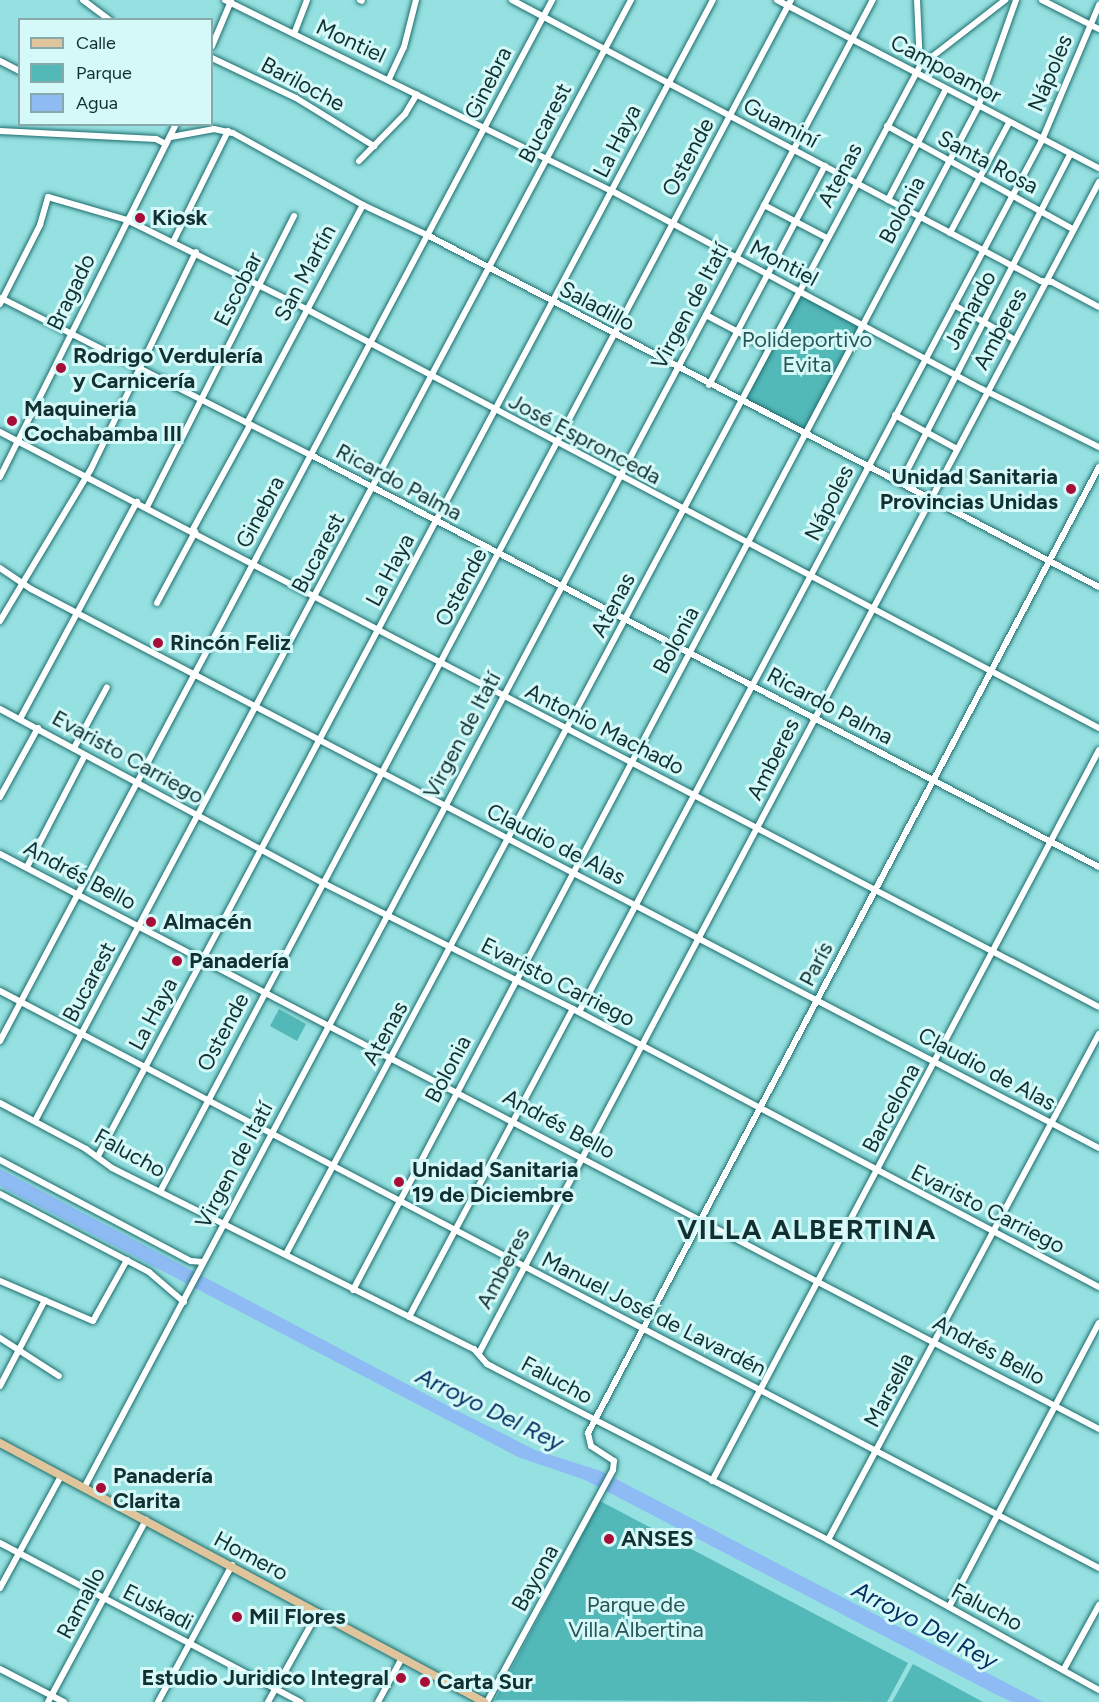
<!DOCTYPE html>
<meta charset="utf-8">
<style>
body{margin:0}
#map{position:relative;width:1099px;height:1702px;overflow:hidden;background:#95e0e0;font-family:Figtree,sans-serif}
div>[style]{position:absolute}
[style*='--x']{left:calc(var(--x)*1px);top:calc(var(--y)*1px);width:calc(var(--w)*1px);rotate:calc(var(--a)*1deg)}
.green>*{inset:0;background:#53b8b8}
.water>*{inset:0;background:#8fbbf5}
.roads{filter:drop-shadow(0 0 2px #1e6d6e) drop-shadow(0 0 2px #1e6d6e)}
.minor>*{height:6px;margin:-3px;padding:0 3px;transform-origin:3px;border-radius:3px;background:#fff}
.major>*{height:8px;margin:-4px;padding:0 4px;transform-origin:4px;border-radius:4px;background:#e0c59c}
.dots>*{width:16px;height:16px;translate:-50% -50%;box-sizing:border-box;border:3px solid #d5f9f9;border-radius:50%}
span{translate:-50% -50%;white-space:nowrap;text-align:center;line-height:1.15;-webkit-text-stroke:6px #d5f9f9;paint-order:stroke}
.street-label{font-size:22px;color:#113031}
.poi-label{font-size:22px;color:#113031;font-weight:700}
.left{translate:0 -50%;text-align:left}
.right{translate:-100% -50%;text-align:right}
.park-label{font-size:22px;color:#285656}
.water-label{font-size:24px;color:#033063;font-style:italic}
.district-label{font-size:28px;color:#113031;font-weight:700;letter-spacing:1.5px}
.legend{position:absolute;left:18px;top:18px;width:195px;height:108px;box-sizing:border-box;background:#d5f9f9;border:2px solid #87a9a9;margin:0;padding:8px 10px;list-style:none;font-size:18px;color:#113031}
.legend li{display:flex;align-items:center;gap:12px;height:30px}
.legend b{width:30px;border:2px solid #87a9a9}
</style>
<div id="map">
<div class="green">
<div style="clip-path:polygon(799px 292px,862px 325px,805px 433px,740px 401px)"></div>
<div style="clip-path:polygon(279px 1009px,306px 1024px,297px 1041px,270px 1026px)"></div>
<div style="clip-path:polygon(600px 1501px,908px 1663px,887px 1702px,495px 1700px)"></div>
<div style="clip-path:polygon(913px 1664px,983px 1702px,892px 1702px)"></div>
</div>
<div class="water">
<div style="clip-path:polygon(0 1169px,456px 1410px,535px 1450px,601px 1471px,1043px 1702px,1012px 1702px,995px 1694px,585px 1480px,518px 1457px,0 1186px)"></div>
</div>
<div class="roads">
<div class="minor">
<div style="--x:83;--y:0;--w:34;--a:37"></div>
<div style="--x:225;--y:0;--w:432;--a:26.3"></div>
<div style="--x:612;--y:191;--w:420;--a:28.2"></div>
<div style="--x:982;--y:389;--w:131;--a:26.4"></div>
<div style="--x:360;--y:0;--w:2;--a:27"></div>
<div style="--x:512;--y:0;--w:599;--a:27.98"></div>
<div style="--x:1041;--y:281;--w:11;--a:5"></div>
<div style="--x:1052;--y:282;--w:53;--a:28"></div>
<div style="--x:777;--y:0;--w:363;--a:27.6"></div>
<div style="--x:917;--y:0;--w:66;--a:87.4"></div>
<div style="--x:1042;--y:0;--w:64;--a:27"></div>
<div style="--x:294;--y:34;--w:36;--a:-69"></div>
<div style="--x:212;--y:46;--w:49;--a:-67.1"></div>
<div style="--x:212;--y:58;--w:93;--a:25.5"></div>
<div style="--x:296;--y:98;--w:92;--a:31.6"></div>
<div style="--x:0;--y:61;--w:22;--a:27"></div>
<div style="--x:389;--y:79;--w:35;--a:-65"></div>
<div style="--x:404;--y:47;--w:49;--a:-75.7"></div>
<div style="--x:887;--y:126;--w:213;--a:29"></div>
<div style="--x:0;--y:131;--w:156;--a:2.9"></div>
<div style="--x:156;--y:139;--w:11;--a:27"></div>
<div style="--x:171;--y:137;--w:44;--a:-10.5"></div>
<div style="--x:214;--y:129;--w:19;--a:12"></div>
<div style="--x:233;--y:133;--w:149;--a:29"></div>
<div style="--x:363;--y:205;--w:73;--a:25.2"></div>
<div style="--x:429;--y:236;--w:756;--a:27.65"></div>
<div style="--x:359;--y:161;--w:66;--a:-45.6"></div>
<div style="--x:405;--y:114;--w:23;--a:-59"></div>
<div style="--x:888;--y:200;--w:125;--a:-62.4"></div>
<div style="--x:764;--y:205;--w:71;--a:27.6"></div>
<div style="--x:950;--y:233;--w:125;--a:-61.8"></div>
<div style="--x:173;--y:242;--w:124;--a:-63.6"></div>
<div style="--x:1;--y:298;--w:347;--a:26.9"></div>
<div style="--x:311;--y:455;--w:889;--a:27.6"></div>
<div style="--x:0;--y:304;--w:89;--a:-63.1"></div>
<div style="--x:40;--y:225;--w:29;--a:-74"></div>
<div style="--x:48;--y:197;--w:82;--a:16.2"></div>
<div style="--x:127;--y:220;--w:200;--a:26.4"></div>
<div style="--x:306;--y:309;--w:897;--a:27.85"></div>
<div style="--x:954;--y:305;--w:70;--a:29.8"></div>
<div style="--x:706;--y:315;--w:70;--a:28"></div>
<div style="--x:709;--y:385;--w:248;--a:-62.1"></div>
<div style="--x:895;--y:415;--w:71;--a:28.7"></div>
<div style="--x:247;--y:423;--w:247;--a:-62"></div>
<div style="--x:0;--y:432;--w:1240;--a:27.62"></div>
<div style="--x:0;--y:477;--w:394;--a:-63.5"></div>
<div style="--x:901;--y:482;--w:369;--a:-62.7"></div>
<div style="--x:147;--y:507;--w:326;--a:-63.2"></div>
<div style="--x:192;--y:531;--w:121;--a:-61.3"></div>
<div style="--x:0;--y:568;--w:37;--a:34"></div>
<div style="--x:31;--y:589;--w:1205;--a:27.63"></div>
<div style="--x:157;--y:603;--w:81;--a:-61.8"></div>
<div style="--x:0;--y:621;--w:177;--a:-59.1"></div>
<div style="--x:91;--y:469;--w:241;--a:-64.2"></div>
<div style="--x:0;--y:709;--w:367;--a:28.3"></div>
<div style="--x:323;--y:883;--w:280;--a:26.7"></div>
<div style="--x:573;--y:1009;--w:595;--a:27.86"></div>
<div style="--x:20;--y:719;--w:247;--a:-61.7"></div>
<div style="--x:74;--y:748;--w:69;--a:-61.6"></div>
<div style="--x:0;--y:797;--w:79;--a:-61.2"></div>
<div style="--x:0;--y:854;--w:1240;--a:27.62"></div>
<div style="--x:27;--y:867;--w:126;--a:-62.6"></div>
<div style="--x:0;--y:991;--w:1241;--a:27.7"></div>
<div style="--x:579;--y:1012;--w:987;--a:-62.03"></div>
<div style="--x:1042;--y:140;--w:147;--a:-67.1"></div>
<div style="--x:0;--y:1041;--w:1178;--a:-62.06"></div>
<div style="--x:0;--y:1103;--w:98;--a:28.1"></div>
<div style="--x:86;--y:1149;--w:32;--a:36"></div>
<div style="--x:112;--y:1168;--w:405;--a:26.6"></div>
<div style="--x:474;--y:1349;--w:20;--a:49"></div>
<div style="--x:487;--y:1364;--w:384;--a:27.3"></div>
<div style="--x:828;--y:1540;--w:310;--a:29"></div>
<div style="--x:35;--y:1121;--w:1270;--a:-62"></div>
<div style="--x:98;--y:1156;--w:1309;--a:-61.99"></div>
<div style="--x:0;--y:1160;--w:216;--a:27.9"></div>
<div style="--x:191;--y:1261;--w:12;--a:5"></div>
<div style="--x:161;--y:1190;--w:1346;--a:-62.1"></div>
<div style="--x:0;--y:1194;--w:168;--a:27.6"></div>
<div style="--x:149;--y:1272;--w:46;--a:40.6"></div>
<div style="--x:286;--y:1254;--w:1347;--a:-61.91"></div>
<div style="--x:920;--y:66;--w:108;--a:-37.8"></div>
<div style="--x:0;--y:1281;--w:101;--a:23.3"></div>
<div style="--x:93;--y:1321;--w:70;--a:-60.9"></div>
<div style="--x:353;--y:1290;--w:1338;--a:-62.15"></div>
<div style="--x:978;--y:107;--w:114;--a:-70.4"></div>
<div style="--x:409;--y:1317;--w:349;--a:-62"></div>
<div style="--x:0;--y:1338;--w:70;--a:32.8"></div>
<div style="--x:479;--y:1353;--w:1325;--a:-62.1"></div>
<div style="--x:0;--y:1386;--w:97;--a:-62.4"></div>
<div style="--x:712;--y:1481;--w:827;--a:-62.1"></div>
<div style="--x:84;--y:1488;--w:1684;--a:-62.07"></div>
<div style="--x:828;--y:1540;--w:574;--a:-61.83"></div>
<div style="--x:0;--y:1543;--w:340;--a:27.9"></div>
<div style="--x:0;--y:1588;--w:128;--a:-61.4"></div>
<div style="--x:949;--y:1607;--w:321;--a:-62.2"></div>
<div style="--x:0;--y:1669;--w:72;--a:27.3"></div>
<div style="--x:1064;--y:1669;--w:73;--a:-61.3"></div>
<div style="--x:48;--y:1702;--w:207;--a:-61.7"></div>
<div style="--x:158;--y:1702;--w:156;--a:-61.6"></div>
<div style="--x:268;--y:1702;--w:103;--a:-60.9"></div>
<div style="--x:378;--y:1702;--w:50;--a:-61.4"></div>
<div style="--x:487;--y:1702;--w:264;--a:-61.5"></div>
<div style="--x:613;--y:1470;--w:9;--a:-84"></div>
<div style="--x:614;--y:1461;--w:27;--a:-147"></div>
<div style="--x:591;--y:1446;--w:13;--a:-103"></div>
<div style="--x:588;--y:1433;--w:1093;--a:-62.12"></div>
</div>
<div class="major">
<div style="--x:0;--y:1443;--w:549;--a:28.15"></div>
</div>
</div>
<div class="dots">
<div style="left:140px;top:218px;background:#a70d36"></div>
<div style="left:61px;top:368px;background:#a70d36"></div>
<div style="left:12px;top:421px;background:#a70d36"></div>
<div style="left:1071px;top:489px;background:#a70d36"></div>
<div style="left:158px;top:643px;background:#a70d36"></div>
<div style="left:151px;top:922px;background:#a70d36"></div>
<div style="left:177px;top:961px;background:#a70d36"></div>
<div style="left:399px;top:1182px;background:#a70d36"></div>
<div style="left:101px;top:1488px;background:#a70d36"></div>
<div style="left:609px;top:1539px;background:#a70d36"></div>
<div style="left:237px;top:1617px;background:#a70d36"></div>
<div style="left:401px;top:1678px;background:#a70d36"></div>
<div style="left:425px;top:1682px;background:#a70d36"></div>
</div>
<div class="street-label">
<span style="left:351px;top:41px;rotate:25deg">Montiel</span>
<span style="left:946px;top:69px;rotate:28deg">Campoamor</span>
<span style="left:1050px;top:73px;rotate:-67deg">Nápoles</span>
<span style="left:488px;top:83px;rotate:-63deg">Ginebra</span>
<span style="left:303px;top:84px;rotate:28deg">Bariloche</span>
<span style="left:545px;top:123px;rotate:-62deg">Bucarest</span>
<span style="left:781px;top:123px;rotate:28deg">Guaminí</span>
<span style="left:617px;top:141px;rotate:-63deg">La Haya</span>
<span style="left:688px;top:157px;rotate:-62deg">Ostende</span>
<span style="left:988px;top:162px;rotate:28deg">Santa Rosa</span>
<span style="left:840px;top:175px;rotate:-62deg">Atenas</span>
<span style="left:902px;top:210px;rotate:-62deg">Bolonia</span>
<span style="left:784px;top:263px;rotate:28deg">Montiel</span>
<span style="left:305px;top:273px;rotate:-62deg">San Martín</span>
<span style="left:238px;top:289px;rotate:-63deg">Escobar</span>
<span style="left:71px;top:292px;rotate:-64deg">Bragado</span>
<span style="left:597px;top:306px;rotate:28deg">Saladillo</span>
<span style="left:690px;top:306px;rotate:-62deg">Virgen de Itatí</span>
<span style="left:970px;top:310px;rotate:-62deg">Jamardo</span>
<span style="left:1000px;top:329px;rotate:-62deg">Amberes</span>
<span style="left:585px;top:439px;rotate:28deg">José Espronceda</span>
<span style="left:399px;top:482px;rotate:28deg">Ricardo Palma</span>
<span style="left:829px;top:503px;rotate:-63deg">Nápoles</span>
<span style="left:260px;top:512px;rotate:-62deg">Ginebra</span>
<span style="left:318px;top:553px;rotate:-62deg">Bucarest</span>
<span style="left:390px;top:570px;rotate:-62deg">La Haya</span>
<span style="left:461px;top:587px;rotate:-62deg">Ostende</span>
<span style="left:613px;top:605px;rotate:-62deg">Atenas</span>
<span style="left:676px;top:640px;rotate:-62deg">Bolonia</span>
<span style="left:830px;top:706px;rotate:28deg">Ricardo Palma</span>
<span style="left:605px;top:729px;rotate:27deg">Antonio Machado</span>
<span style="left:462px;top:735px;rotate:-62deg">Virgen de Itatí</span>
<span style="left:128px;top:757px;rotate:29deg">Evaristo Carriego</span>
<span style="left:773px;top:759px;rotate:-63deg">Amberes</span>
<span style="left:556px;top:844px;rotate:27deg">Claudio de Alas</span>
<span style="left:80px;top:875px;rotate:28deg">Andrés Bello</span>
<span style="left:816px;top:964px;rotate:-62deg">París</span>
<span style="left:89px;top:982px;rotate:-62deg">Bucarest</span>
<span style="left:558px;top:982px;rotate:27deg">Evaristo Carriego</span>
<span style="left:153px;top:1014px;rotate:-62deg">La Haya</span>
<span style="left:223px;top:1032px;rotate:-62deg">Ostende</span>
<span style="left:385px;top:1033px;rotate:-61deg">Atenas</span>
<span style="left:448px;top:1069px;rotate:-62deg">Bolonia</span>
<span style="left:987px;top:1069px;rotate:28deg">Claudio de Alas</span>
<span style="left:891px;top:1108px;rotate:-62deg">Barcelona</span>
<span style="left:559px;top:1124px;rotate:28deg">Andrés Bello</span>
<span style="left:130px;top:1153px;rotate:29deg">Falucho</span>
<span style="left:234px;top:1165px;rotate:-62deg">Virgen de Itatí</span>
<span style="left:988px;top:1209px;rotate:27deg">Evaristo Carriego</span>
<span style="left:503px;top:1268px;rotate:-62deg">Amberes</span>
<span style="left:654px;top:1314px;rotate:27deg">Manuel José de Lavardén</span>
<span style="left:989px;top:1350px;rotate:28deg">Andrés Bello</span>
<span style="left:557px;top:1380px;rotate:28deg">Falucho</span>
<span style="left:889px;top:1390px;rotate:-62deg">Marsella</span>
<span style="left:251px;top:1556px;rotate:28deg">Homero</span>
<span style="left:535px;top:1578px;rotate:-61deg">Bayona</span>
<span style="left:81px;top:1603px;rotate:-62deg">Ramallo</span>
<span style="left:158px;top:1607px;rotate:27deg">Euskadi</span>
<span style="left:987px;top:1607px;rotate:28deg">Falucho</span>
</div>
<div class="poi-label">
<span class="left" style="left:152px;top:218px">Kiosk</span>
<span class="left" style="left:73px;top:368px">Rodrigo Verdulería<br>y Carnicería</span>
<span class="left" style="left:24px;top:421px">Maquineria<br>Cochabamba III</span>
<span class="right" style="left:1058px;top:489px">Unidad Sanitaria<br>Provincias Unidas</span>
<span class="left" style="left:170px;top:643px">Rincón Feliz</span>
<span class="left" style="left:163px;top:922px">Almacén</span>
<span class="left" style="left:189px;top:961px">Panadería</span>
<span class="left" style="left:412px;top:1182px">Unidad Sanitaria<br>19 de Diciembre</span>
<span class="left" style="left:113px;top:1488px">Panadería<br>Clarita</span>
<span class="left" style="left:621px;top:1539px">ANSES</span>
<span class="left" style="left:249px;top:1617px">Mil Flores</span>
<span class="right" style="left:389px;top:1678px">Estudio Juridico Integral</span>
<span class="left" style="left:437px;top:1682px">Carta Sur</span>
</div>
<div class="park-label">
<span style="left:807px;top:352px">Polideportivo<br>Evita</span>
<span style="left:636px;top:1617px">Parque de<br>Villa Albertina</span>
</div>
<div class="water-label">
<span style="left:490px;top:1409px;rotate:26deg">Arroyo Del Rey</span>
<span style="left:925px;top:1625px;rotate:28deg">Arroyo Del Rey</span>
</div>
<div class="district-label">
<span style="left:807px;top:1229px">VILLA ALBERTINA</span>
</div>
<ul class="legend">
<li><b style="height:8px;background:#e0c59c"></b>Calle</li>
<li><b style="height:16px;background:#53b8b8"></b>Parque</li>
<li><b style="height:16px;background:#8fbbf5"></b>Agua</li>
</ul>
</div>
